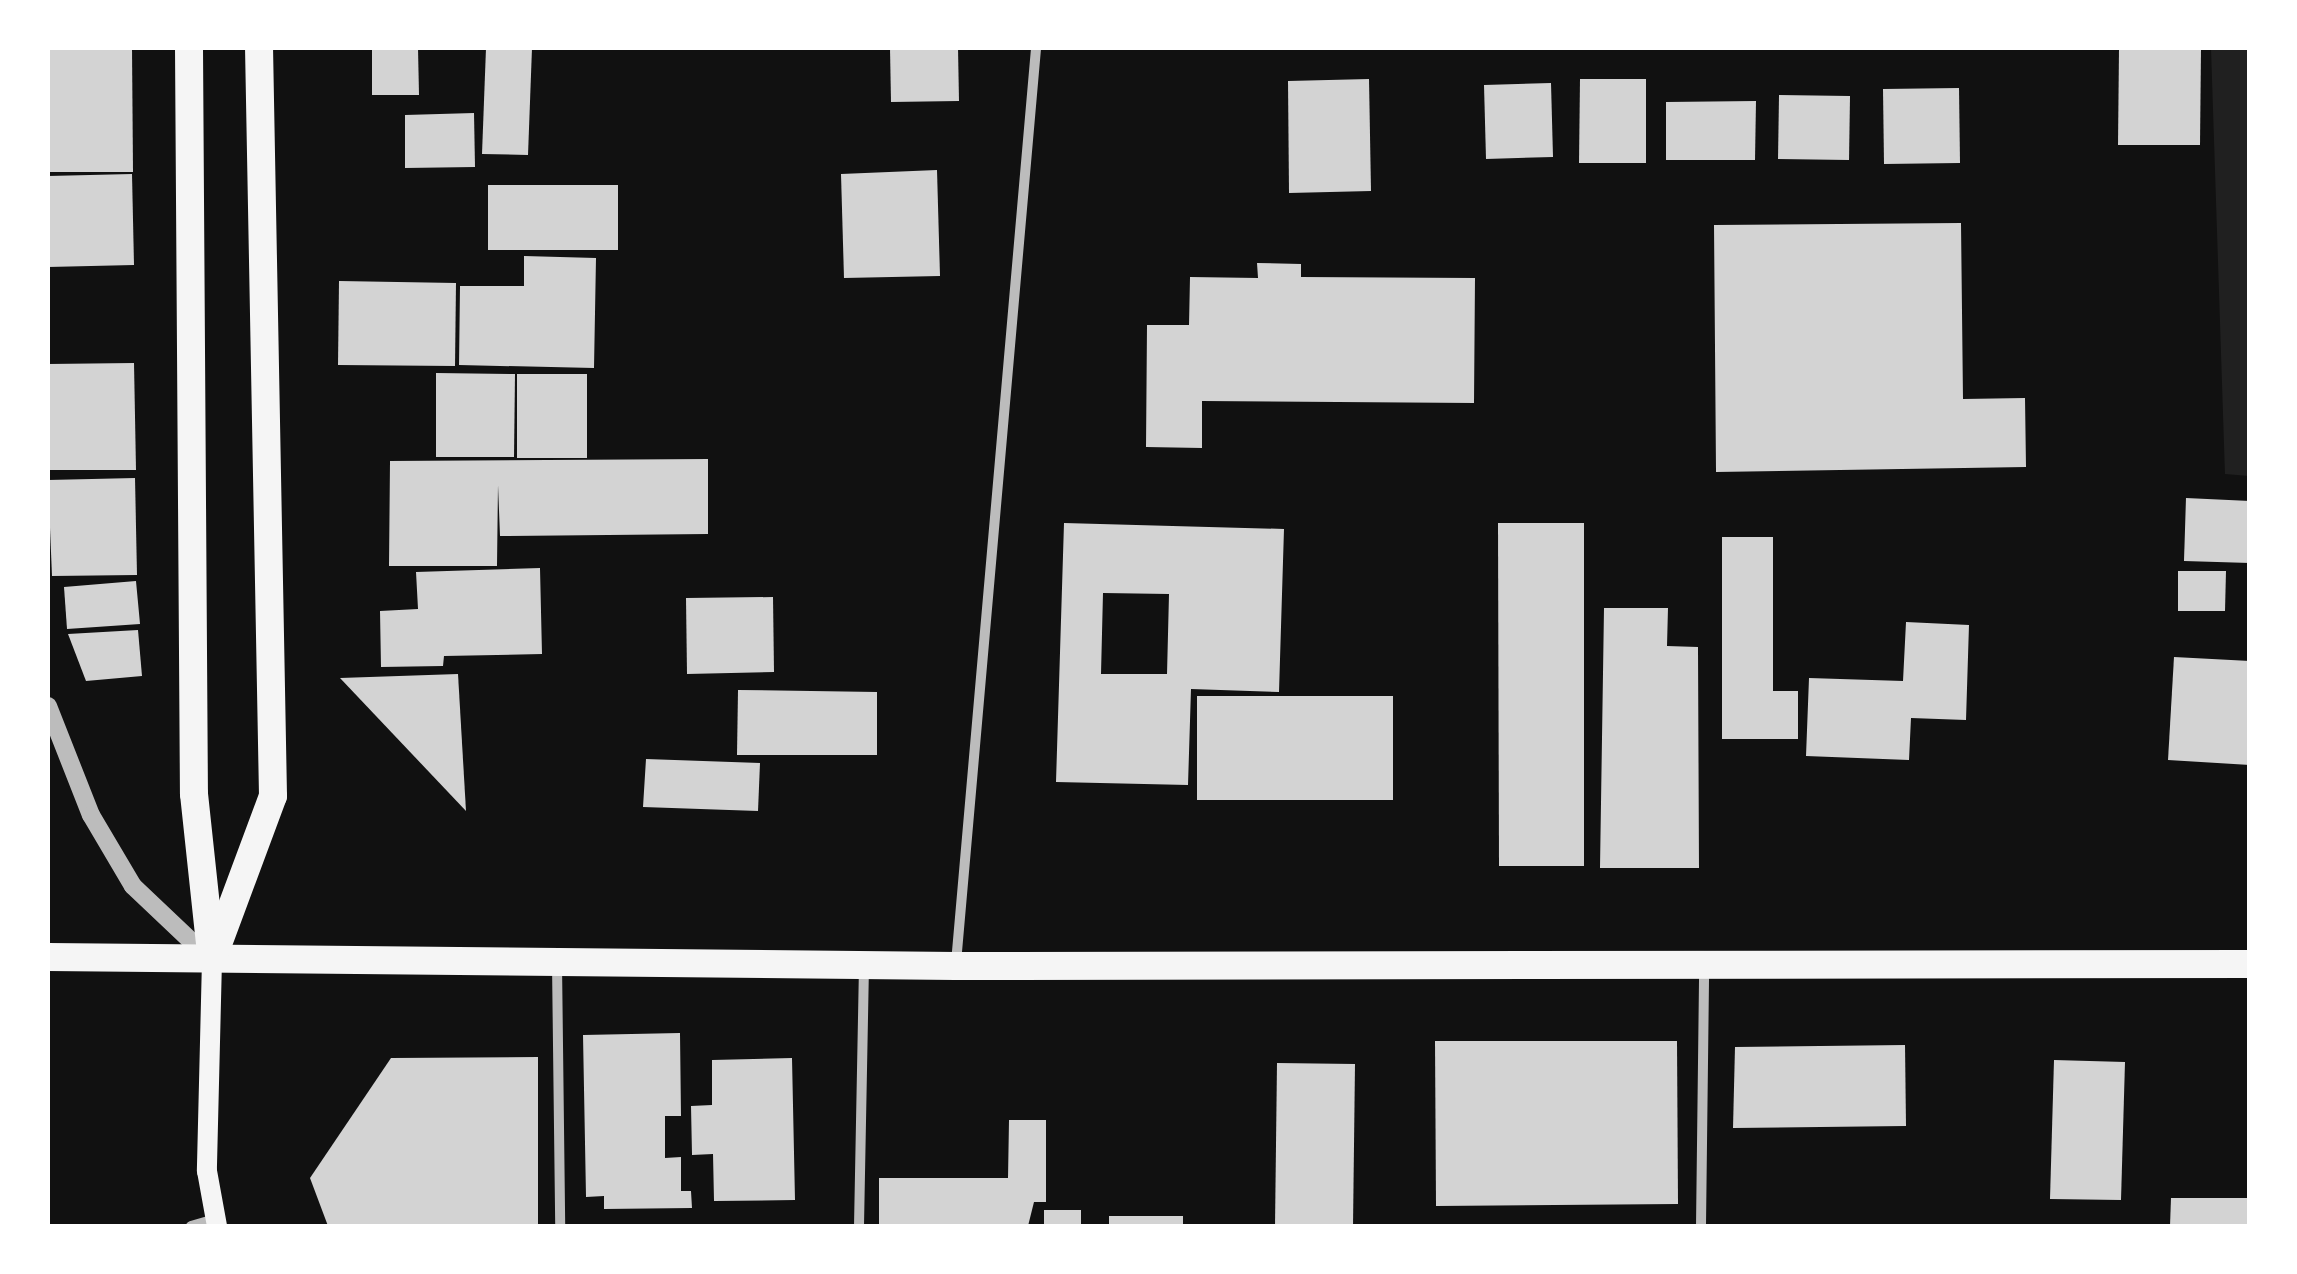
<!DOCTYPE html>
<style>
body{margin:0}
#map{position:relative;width:2297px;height:1274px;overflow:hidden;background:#111;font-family:"Times New Roman",serif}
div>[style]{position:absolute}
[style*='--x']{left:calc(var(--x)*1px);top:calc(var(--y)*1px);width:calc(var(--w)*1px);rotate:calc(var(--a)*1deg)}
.green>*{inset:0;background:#202020}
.building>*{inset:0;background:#d3d3d3}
.minor>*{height:10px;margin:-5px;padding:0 5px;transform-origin:5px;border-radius:5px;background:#bcbcbc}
.tertiary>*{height:18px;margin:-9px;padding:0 9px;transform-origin:9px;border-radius:9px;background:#bcbcbc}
.secondary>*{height:20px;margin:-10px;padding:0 10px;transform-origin:10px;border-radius:10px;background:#f5f5f5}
.trunk>*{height:28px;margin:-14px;padding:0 14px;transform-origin:14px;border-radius:14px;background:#f5f5f5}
span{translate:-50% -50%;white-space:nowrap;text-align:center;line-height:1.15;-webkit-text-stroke:8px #fff;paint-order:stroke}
.frame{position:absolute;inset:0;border:50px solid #fff;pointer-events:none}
</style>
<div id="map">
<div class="green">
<div style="clip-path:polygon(2211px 48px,2249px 48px,2249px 476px,2225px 474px)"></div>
</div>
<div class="building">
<div style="clip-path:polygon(48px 48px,132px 48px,133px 172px,48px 172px)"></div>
<div style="clip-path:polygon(372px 48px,418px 48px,419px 95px,372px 95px)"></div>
<div style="clip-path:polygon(486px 48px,532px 48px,528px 155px,482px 154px)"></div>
<div style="clip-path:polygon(890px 48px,958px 48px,959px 101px,891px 102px)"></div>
<div style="clip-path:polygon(2119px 48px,2201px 48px,2200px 145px,2118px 145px)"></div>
<div style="clip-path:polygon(1369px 79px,1371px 191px,1289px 193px,1288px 81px)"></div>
<div style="clip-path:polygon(1580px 79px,1646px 79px,1646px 163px,1579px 163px)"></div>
<div style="clip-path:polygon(1551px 83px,1553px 157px,1486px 159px,1484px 85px)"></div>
<div style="clip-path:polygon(1959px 88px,1960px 163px,1884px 164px,1883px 89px)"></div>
<div style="clip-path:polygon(1779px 95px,1850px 96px,1849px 160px,1778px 159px)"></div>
<div style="clip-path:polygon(1756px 101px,1755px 160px,1666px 160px,1666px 102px)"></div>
<div style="clip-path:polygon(474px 113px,475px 167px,405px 168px,405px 115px)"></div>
<div style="clip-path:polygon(937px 170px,940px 276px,844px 278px,841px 174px)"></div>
<div style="clip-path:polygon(132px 174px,134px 265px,48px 267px,48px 176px)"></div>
<div style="clip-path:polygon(488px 185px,618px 185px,618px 250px,488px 250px)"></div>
<div style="clip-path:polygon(1961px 223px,1963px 399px,2025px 398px,2026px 467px,1716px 472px,1714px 225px)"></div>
<div style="clip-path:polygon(524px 256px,596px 258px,594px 368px,459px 365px,460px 286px,524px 286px)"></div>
<div style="clip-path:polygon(1257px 263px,1301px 264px,1301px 277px,1475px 278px,1474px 403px,1202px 401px,1202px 448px,1146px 447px,1147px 325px,1189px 325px,1190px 277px,1258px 278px)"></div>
<div style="clip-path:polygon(339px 281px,456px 283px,455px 366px,338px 365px)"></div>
<div style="clip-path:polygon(134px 363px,136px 470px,48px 470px,48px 364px)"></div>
<div style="clip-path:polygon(436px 373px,515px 374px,514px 457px,436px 457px)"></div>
<div style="clip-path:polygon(517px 374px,587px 374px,587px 458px,517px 458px)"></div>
<div style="clip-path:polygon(708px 459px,708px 534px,500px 536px,498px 485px,497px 566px,389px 566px,390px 461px)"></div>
<div style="clip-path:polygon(135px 478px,137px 575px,52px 576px,48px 480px)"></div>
<div style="clip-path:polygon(2186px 498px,2250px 501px,2250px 563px,2184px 561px)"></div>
<div style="clip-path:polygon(evenodd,1064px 523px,1284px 529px,1279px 692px,1191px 689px,1188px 785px,1056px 782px,1064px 523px,1103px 593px,1169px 594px,1167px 674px,1101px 674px,1103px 593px)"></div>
<div style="clip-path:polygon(1498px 523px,1584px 523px,1584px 866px,1499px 866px)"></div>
<div style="clip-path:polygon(1722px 537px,1773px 537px,1773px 691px,1798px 691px,1798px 739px,1722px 739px)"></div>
<div style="clip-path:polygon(540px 568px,542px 654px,444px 656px,443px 666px,381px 667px,380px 611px,418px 609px,416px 572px)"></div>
<div style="clip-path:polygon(2178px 571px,2226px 571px,2225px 611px,2178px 611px)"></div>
<div style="clip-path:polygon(136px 581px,140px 624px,67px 629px,64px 587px)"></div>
<div style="clip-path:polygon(773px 597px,774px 672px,687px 674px,686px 598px)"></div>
<div style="clip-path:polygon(1604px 608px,1668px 608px,1667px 646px,1698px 647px,1699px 868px,1600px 868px)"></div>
<div style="clip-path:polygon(1906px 622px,1969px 625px,1966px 720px,1911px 718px,1909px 760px,1806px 756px,1809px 678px,1903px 681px)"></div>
<div style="clip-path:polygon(138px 630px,142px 676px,86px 681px,68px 634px)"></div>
<div style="clip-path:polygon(2174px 657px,2250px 661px,2250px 765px,2168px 760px)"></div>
<div style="clip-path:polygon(458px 674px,466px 811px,340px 678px)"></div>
<div style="clip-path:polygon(738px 690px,877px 692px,877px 755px,737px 755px)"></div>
<div style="clip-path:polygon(1197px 696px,1393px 696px,1393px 800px,1197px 800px)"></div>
<div style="clip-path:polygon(646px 759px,760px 763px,758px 811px,643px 807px)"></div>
<div style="clip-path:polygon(680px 1033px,681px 1116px,665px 1116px,665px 1158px,681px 1157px,681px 1191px,691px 1191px,692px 1208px,604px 1209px,604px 1196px,586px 1197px,583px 1035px)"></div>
<div style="clip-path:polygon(1435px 1041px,1677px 1041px,1678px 1204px,1436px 1206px)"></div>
<div style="clip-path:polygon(1905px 1045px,1906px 1126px,1733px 1128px,1735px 1047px)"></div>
<div style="clip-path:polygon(538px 1057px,538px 1226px,328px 1226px,310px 1178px,391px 1058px)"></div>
<div style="clip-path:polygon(792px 1058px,795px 1200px,714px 1201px,713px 1154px,692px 1155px,691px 1106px,712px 1105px,712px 1060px)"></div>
<div style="clip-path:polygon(2054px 1060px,2125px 1062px,2121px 1200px,2050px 1199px)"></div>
<div style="clip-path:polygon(1277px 1063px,1355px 1064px,1353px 1226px,1275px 1226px)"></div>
<div style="clip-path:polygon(1009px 1120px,1046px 1120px,1046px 1202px,1034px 1202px,1028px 1226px,879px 1226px,879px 1178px,1008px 1178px)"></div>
<div style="clip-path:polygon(2171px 1198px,2250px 1198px,2250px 1226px,2170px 1226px)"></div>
<div style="clip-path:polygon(1044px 1210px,1081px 1210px,1081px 1226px,1044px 1226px)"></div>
<div style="clip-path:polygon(1109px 1216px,1183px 1216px,1183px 1226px,1109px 1226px)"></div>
</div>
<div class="minor">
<div style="--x:557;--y:963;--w:263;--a:89.3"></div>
<div style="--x:956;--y:963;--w:918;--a:-85"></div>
<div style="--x:191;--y:1226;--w:25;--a:-16"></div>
<div style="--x:859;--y:1226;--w:261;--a:-88.9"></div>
<div style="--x:1701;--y:1226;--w:260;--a:-89.3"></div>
</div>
<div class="tertiary">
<div style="--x:48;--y:706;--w:117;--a:68.5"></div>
<div style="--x:91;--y:815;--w:82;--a:59.4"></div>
<div style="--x:133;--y:886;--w:108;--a:43.5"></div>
</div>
<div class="secondary">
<div style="--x:212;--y:960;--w:211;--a:91.4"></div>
<div style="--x:207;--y:1171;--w:56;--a:79.7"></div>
</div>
<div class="trunk">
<div style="--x:189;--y:48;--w:746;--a:89.62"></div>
<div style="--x:194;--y:794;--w:161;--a:83.9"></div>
<div style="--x:48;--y:957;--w:908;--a:0.57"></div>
<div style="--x:956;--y:966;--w:1294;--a:-0.09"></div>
<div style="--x:212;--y:960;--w:175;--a:-69.6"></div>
<div style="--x:273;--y:796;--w:748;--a:-91.07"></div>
</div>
<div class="frame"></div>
</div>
